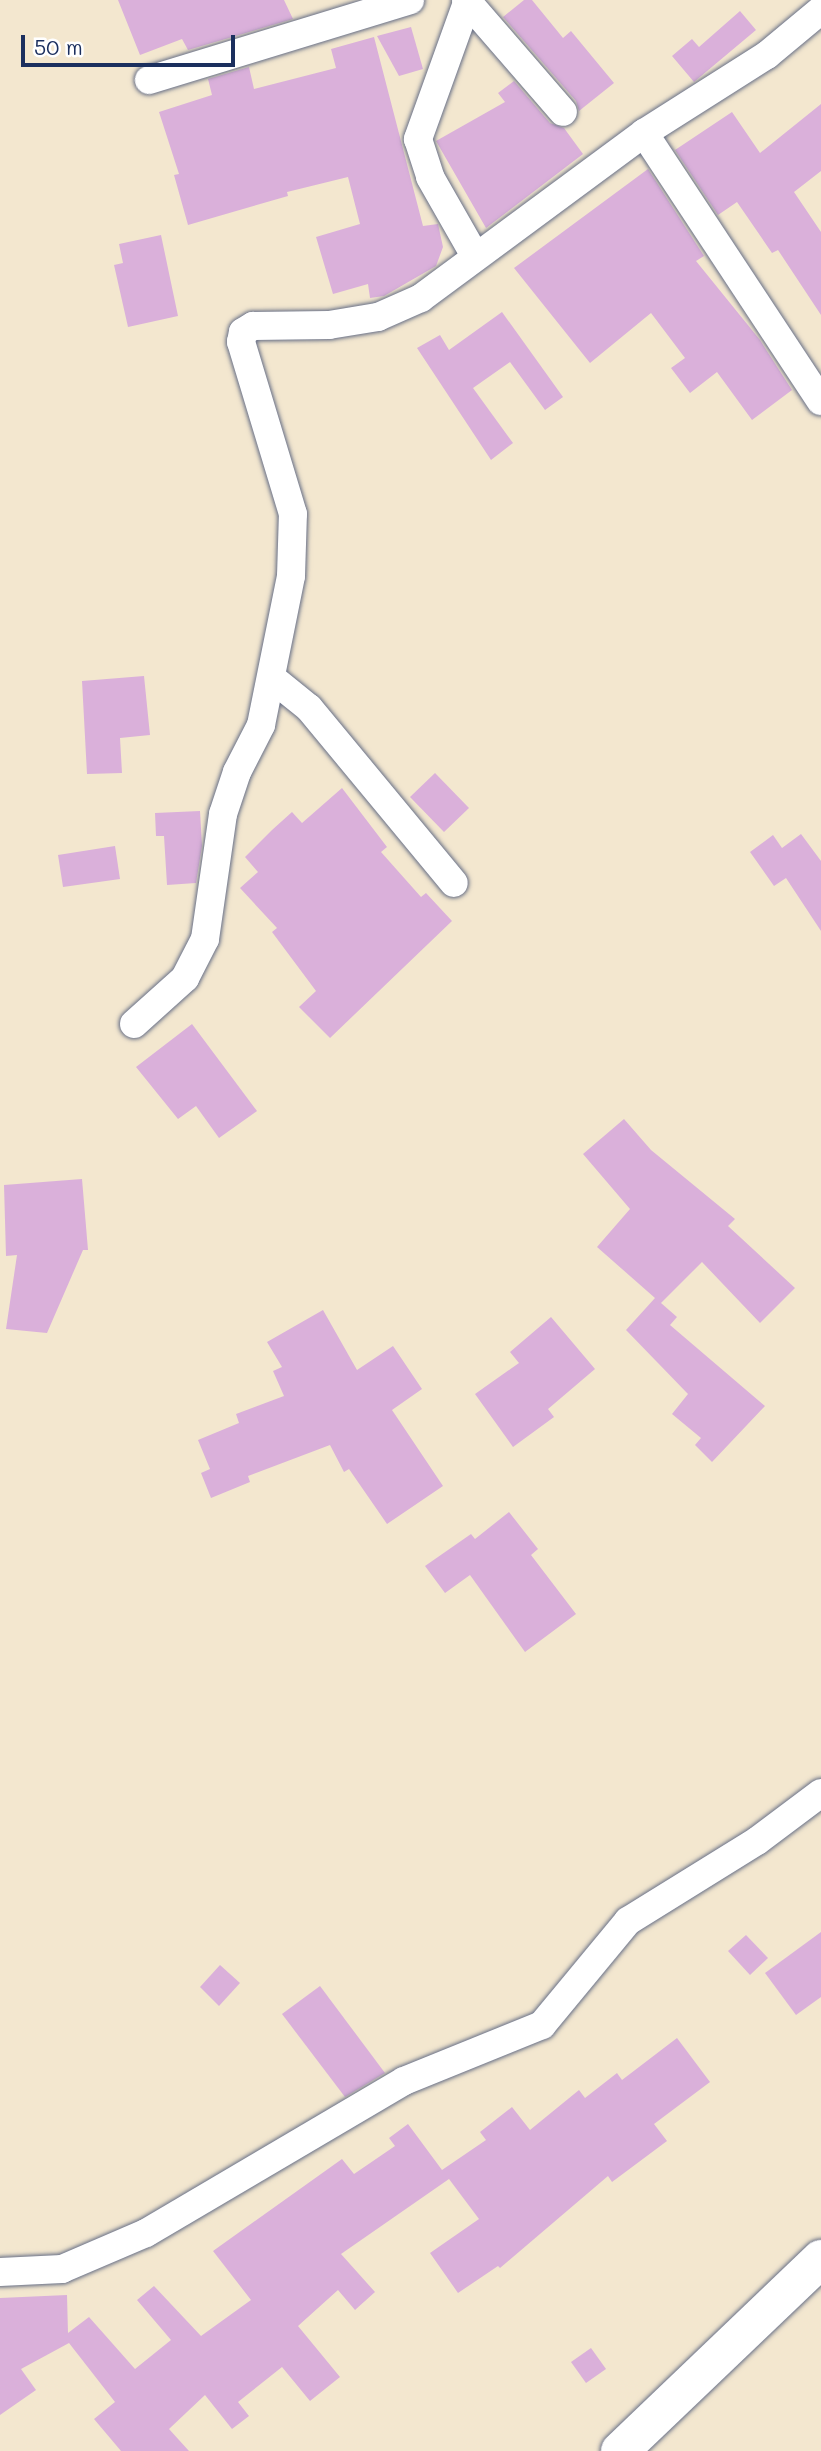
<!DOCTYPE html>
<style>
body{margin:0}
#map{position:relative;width:821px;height:2451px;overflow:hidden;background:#f3e7cf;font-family:Mali,sans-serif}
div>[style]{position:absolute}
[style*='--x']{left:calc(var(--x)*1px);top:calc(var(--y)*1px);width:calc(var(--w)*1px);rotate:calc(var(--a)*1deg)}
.building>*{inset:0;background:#dab0da}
.roads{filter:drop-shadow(0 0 2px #676f86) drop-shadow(0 0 2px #676f86)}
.street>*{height:28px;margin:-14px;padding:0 14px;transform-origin:14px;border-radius:14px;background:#fff}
.secondary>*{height:38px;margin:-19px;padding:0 19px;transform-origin:19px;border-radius:19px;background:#fff}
span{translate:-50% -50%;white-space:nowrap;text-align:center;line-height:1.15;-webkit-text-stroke:6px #fff;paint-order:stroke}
.scale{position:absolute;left:21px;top:35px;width:214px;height:32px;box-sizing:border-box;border:4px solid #1b2f5e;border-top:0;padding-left:9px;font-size:21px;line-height:24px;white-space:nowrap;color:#1b2f5e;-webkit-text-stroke:5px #fff;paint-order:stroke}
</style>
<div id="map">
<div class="building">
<div style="clip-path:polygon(118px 0,284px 0,293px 19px,188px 50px,182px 39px,140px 55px)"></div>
<div style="clip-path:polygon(524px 0,532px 0,563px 38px,571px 31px,614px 83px,579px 111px,576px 101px,503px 17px)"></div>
<div style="clip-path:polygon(740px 11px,756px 30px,694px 82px,672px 56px,692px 39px,699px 47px)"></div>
<div style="clip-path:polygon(411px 27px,423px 69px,399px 76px,377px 36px)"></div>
<div style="clip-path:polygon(374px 37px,423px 226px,438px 224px,443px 247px,436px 266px,384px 296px,370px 298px,368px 284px,333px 294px,316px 237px,360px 224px,348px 177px,287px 192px,288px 196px,188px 225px,174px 175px,179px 174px,159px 112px,212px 95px,208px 79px,249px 67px,254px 89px,336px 68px,331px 49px)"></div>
<div style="clip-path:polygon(514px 81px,550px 123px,564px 128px,583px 154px,486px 228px,436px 141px,505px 102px,498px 93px)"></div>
<div style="clip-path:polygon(821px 104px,821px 171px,794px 192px,821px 232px,821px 315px,778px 250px,772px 253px,737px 202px,718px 215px,675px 150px,732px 112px,760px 153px)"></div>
<div style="clip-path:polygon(648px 169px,704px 256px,696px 261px,760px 340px,792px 390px,752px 420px,717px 372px,690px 393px,671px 368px,685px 358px,651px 313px,590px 363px,514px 268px)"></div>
<div style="clip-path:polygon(161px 235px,178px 316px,128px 327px,114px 265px,123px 263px,119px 244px)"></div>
<div style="clip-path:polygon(502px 312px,563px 397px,545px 410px,510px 362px,473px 388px,513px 443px,491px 460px,417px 348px,440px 335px,449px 350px)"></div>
<div style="clip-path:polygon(144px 676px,150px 735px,120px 738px,122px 773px,87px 774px,82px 681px)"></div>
<div style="clip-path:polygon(435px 773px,469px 808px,444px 832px,410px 797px)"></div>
<div style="clip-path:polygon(342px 788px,387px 847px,381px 852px,421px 897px,426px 893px,452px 921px,330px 1038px,299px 1007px,316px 991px,272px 932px,277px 928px,240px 888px,258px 872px,245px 857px,272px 830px,292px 812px,302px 823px)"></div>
<div style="clip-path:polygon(200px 811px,202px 846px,196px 883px,167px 885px,164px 836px,156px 836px,155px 813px)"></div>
<div style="clip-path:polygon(801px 834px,821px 861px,821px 931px,786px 878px,774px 886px,750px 852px,773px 835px,782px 848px)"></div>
<div style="clip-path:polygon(115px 846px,120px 879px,63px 887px,58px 855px)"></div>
<div style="clip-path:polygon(192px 1024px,257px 1111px,219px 1138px,196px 1106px,178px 1119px,136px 1067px)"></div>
<div style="clip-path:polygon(624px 1119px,651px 1150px,735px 1219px,728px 1226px,795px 1288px,760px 1323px,702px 1262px,661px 1303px,677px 1317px,670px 1325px,765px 1406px,712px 1462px,695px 1445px,701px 1438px,672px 1414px,688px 1394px,626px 1330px,655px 1298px,597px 1247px,630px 1209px,583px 1154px)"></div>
<div style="clip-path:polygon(82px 1179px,88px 1250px,83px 1250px,47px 1333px,6px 1329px,17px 1255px,6px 1256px,4px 1185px)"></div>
<div style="clip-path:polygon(323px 1310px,357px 1370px,393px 1346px,422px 1389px,392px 1410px,443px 1486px,387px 1524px,349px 1469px,344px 1472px,330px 1445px,248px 1476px,250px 1482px,211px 1498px,201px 1473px,210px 1469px,198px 1440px,239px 1423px,236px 1414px,284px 1396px,273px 1371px,282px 1367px,267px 1342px)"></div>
<div style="clip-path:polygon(551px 1317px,595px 1369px,548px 1409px,554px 1417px,513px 1447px,475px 1394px,519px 1363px,510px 1352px)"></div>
<div style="clip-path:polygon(509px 1512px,538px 1549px,531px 1555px,576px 1614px,525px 1652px,470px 1575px,445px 1593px,425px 1566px,471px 1534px,475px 1539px)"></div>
<div style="clip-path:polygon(821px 1932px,821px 1997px,796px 2015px,765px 1973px)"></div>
<div style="clip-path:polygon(746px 1935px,768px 1958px,750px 1975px,728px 1951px)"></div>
<div style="clip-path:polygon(220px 1965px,240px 1983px,219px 2006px,200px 1987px)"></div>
<div style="clip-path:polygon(320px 1986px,385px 2073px,345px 2097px,282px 2014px)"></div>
<div style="clip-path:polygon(677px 2038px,710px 2082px,654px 2124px,667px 2141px,612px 2182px,608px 2176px,500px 2268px,498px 2266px,458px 2293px,430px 2253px,479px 2219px,449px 2179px,341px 2254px,375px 2292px,355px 2310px,338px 2290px,298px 2326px,340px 2377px,310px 2401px,282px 2367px,238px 2402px,249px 2416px,232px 2429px,205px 2395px,169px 2429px,189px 2451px,121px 2451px,94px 2419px,115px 2402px,69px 2343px,21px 2369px,36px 2390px,0 2415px,0 2298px,67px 2295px,68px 2333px,89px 2317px,135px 2369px,171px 2340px,137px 2300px,154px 2286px,201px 2336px,251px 2300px,213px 2251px,342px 2159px,354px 2174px,395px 2146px,389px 2138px,408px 2124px,442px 2170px,486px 2140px,480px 2132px,512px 2107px,530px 2130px,579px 2090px,585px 2098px,617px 2073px,622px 2080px)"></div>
<div style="clip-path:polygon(591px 2348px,606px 2369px,586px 2383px,571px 2362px)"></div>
</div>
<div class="roads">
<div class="street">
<div style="--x:466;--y:0;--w:148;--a:49.1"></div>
<div style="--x:468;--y:0;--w:148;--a:109.8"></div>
<div style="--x:418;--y:139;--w:40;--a:72"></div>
<div style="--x:430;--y:177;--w:91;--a:60.3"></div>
<div style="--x:149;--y:80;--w:273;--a:-17"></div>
<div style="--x:644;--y:133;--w:321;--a:56.6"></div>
<div style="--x:273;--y:679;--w:46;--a:38.9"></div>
<div style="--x:309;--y:708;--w:227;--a:50.4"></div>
<div style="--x:134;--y:1024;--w:69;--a:-42"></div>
<div style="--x:185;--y:978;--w:44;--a:-62.9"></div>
<div style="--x:205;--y:939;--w:126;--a:-81.8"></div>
<div style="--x:223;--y:814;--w:44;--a:-71.6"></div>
<div style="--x:237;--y:772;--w:53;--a:-62.9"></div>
<div style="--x:261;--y:725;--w:152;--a:-78.6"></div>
<div style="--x:291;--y:576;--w:62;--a:-88.2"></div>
<div style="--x:293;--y:514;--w:180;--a:-106.8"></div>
<div style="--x:241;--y:342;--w:10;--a:-79"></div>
<div style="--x:243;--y:332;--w:12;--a:-31"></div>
<div style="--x:253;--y:326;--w:76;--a:-0.8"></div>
<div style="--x:329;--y:325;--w:50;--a:-9.3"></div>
<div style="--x:378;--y:317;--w:47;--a:-23.8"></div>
<div style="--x:421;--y:298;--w:277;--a:-36.5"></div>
<div style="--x:644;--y:133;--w:146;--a:-32.4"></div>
<div style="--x:767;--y:55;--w:70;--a:-39.8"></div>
<div style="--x:0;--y:2272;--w:62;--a:-2.8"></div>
<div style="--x:62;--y:2269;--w:91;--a:-23.2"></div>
<div style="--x:146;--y:2233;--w:299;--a:-30.5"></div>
<div style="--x:404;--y:2081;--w:149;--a:-22.1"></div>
<div style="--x:542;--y:2025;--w:135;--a:-50.4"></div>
<div style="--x:628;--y:1921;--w:152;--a:-31.8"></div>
<div style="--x:757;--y:1841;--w:80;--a:-36.9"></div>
</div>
<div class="secondary">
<div style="--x:620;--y:2451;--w:278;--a:-43.7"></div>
</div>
</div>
<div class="scale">50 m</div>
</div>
